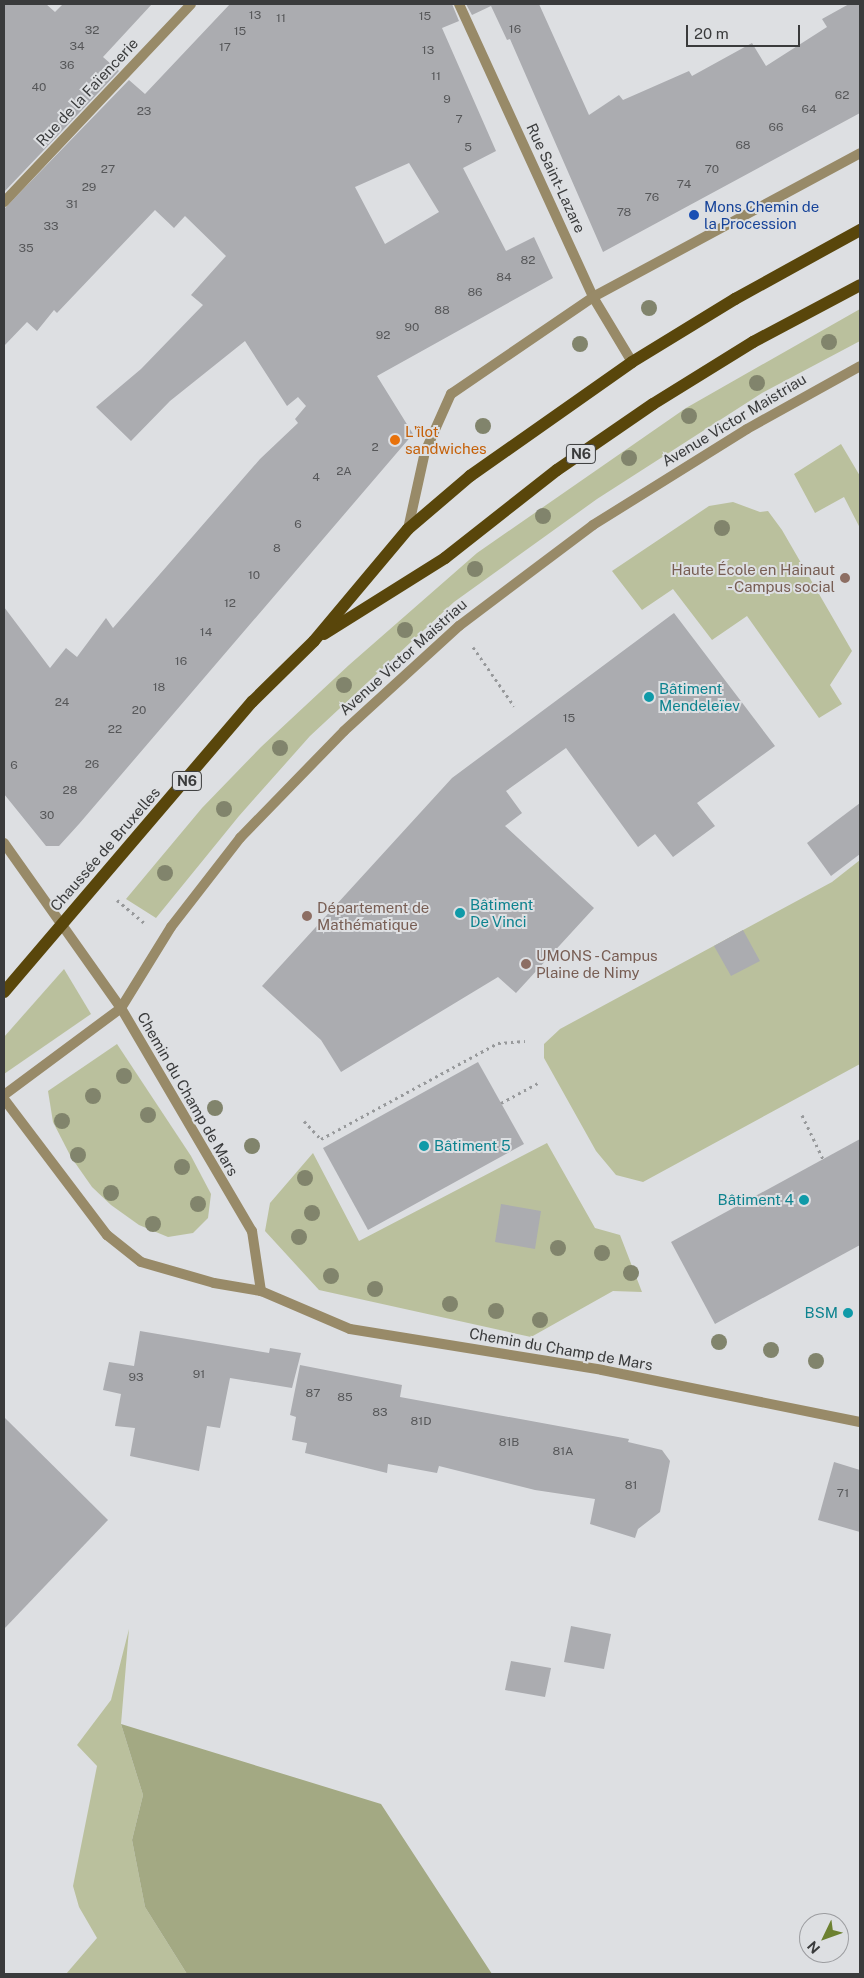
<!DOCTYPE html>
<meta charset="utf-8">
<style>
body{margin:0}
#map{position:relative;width:864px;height:1978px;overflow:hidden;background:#dddfe2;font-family:"Public Sans",sans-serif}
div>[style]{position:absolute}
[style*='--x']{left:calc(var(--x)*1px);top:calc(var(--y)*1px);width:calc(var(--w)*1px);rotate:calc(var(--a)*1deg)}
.green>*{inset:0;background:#bac09d}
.forest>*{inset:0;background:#a3a983}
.building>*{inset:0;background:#abacb0}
.path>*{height:3px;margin-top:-1.5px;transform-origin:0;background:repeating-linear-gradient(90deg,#97999b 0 2.5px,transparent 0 6.5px)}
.street>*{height:10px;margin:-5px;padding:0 5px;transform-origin:5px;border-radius:5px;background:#988a68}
.primary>*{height:12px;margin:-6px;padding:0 6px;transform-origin:6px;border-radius:6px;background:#59460b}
.trees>*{width:16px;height:16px;margin:-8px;border-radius:50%;background:#81846c}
.dots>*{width:14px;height:14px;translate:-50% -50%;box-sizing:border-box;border:2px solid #dddfe2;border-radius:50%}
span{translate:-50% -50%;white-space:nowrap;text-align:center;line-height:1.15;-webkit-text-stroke:4px #dddfe2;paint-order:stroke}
.number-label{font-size:12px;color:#565759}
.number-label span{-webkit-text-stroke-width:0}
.shield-label span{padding:1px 4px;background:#dddfe2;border:1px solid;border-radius:4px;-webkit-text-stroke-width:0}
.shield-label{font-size:14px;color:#3a3b3c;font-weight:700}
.street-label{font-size:15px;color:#3a3b3c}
.transit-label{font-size:15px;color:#164399}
.left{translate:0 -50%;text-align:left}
.food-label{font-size:15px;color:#c56008}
.education-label{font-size:15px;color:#785e54}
.right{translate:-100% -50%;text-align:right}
.culture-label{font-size:15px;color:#0d838f}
.frame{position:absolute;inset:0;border:5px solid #3a3b3c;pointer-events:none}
.north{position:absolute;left:799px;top:1913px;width:50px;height:50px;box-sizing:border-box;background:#dddfe2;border:1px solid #9c9da0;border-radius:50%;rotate:228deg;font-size:14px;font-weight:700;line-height:20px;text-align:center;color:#3a3b3c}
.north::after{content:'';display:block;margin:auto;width:18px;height:22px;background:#6d8131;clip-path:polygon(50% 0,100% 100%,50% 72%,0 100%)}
.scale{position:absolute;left:686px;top:25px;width:114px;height:22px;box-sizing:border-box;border:2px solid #3a3b3c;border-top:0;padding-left:6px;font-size:15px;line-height:18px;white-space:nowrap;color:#3a3b3c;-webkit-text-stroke:4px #dddfe2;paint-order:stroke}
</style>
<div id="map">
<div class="green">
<div style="clip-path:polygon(860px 309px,860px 341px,762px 393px,597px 499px,454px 602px,310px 736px,239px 816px,156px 918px,126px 899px,202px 808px,261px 747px,349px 665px,477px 553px,686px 408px)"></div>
<div style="clip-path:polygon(841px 444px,860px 476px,860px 528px,844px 497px,815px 513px,794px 474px)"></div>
<div style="clip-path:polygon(733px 502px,760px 512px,768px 511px,782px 530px,852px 651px,830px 685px,842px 704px,819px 718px,747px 616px,712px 640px,673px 589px,642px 610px,612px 571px,709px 506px)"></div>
<div style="clip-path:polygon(860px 860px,860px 1064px,643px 1182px,616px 1175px,596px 1151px,544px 1058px,544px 1044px,560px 1029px,832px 882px)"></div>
<div style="clip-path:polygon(64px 969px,91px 1014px,4px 1074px,4px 1037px)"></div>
<div style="clip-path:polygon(117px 1044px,191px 1156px,211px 1194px,208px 1218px,193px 1233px,168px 1237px,139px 1225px,111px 1205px,92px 1187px,71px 1157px,53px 1122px,48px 1091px)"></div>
<div style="clip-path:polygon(547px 1143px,595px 1228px,620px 1235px,642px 1292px,613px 1291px,531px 1337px,319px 1290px,265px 1231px,270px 1203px,313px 1153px,359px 1241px)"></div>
<div style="clip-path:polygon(129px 1629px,121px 1724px,143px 1795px,132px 1840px,145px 1907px,187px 1974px,66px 1974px,97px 1938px,79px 1907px,73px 1886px,97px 1766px,77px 1745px,111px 1700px)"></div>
</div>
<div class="forest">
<div style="clip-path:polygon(121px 1724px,381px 1804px,492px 1974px,187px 1974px,145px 1907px,132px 1840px,143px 1795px)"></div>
</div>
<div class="building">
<div style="clip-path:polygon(4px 4px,46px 4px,55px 12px,63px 4px,152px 4px,103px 57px,119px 71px,4px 192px)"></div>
<div style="clip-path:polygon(evenodd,230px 4px,452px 4px,459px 21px,442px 28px,496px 151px,463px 168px,506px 251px,534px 237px,553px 278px,377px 376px,413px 434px,79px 824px,59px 846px,46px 846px,4px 794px,4px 607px,50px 668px,66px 648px,77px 657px,106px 618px,113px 628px,260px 459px,298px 423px,295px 419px,306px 406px,298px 397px,287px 406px,245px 341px,170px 401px,131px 441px,96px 407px,141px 369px,203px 305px,191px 295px,226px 256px,185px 216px,174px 228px,155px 210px,57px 313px,54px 310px,37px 331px,27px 322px,4px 346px,4px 209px,129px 80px,145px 94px,230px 4px,409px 163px,439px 212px,385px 244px,355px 187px,409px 163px)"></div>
<div style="clip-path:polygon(466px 4px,539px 4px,589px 115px,619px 95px,623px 100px,689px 71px,692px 76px,752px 43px,766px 66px,827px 27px,822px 19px,849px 4px,860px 4px,860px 113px,603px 252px,510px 39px,507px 40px,491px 6px,472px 15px)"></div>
<div style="clip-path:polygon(674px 613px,775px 746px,697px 803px,715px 826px,673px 857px,655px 834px,638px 847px,566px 748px,506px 791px,522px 813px,505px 826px,594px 908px,516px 993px,498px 977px,341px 1072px,321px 1040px,262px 986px,452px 778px)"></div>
<div style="clip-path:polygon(860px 803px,860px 854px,831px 876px,807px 843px)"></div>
<div style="clip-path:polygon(743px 930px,760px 961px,731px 976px,714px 946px)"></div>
<div style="clip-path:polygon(478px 1062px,524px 1144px,368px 1230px,323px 1148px)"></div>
<div style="clip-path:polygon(860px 1139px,860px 1245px,715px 1324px,671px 1242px)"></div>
<div style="clip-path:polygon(501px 1204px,541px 1211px,535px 1249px,495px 1242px)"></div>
<div style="clip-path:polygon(140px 1331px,269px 1353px,270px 1348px,301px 1353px,292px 1388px,230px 1378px,220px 1428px,207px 1426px,199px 1471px,130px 1456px,135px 1428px,115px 1426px,121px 1394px,103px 1390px,109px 1362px,134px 1366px)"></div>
<div style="clip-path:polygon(300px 1365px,402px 1385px,400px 1397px,629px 1439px,628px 1442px,662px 1450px,670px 1461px,660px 1512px,638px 1529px,635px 1538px,590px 1524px,595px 1499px,535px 1490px,439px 1466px,437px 1473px,388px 1464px,387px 1473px,305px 1453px,307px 1443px,292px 1440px,296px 1417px,290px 1415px)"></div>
<div style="clip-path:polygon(4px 1417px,108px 1520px,4px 1629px)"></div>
<div style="clip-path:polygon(834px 1462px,860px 1470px,860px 1532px,818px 1520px)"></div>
<div style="clip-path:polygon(571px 1626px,611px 1634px,604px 1669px,564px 1662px)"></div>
<div style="clip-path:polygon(511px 1661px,551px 1668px,545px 1697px,505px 1690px)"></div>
</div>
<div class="path">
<div style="--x:473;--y:647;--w:72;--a:55.2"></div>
<div style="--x:117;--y:900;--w:35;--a:40"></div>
<div style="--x:501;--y:1103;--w:42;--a:-28.4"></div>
<div style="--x:802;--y:1115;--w:49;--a:64.5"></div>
<div style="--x:304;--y:1121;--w:25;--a:47"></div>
<div style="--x:321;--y:1139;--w:201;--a:-28.5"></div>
<div style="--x:498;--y:1043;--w:27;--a:-4"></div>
</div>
<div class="street">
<div style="--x:459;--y:4;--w:322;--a:65.4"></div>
<div style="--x:593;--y:297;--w:76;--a:59"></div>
<div style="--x:4;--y:202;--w:272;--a:-46.6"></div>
<div style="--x:408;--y:529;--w:79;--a:-77.6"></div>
<div style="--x:425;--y:452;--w:64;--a:-65.9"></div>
<div style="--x:451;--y:394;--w:172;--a:-34.3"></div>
<div style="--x:593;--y:297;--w:303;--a:-28.3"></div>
<div style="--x:4;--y:843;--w:202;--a:54.7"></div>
<div style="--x:121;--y:1008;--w:259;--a:59.6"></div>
<div style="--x:252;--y:1231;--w:61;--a:81.5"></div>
<div style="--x:4;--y:1095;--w:146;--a:-36.6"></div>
<div style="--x:121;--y:1008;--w:95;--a:-58.3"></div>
<div style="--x:171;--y:927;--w:113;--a:-52.2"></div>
<div style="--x:240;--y:838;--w:149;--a:-45.8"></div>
<div style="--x:344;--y:731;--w:156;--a:-42.4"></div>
<div style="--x:459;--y:626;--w:168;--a:-37"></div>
<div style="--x:593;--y:525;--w:181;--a:-31.9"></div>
<div style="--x:747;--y:429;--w:129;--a:-29.1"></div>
<div style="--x:4;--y:1099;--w:171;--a:52.9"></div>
<div style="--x:107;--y:1235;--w:43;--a:38.5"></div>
<div style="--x:141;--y:1262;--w:76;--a:16"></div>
<div style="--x:214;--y:1283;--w:48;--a:9.7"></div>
<div style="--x:261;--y:1291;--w:97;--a:23.1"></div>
<div style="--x:350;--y:1329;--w:255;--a:9.2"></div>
<div style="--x:602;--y:1370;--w:263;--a:11.4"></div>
</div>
<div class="primary">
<div style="--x:324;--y:634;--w:143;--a:-32.1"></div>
<div style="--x:445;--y:558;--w:142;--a:-38.2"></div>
<div style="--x:557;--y:470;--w:116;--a:-34.5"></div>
<div style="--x:653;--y:404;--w:118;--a:-31.8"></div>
<div style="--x:753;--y:342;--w:121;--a:-28"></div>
<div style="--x:4;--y:992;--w:382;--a:-49.5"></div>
<div style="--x:252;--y:702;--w:87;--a:-44.5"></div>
<div style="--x:314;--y:641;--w:146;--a:-50"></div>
<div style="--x:408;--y:529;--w:82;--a:-40.5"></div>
<div style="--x:470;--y:476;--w:198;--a:-35.1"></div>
<div style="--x:632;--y:362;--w:121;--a:-31.5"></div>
<div style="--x:735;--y:299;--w:143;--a:-28.9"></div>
</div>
<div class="trees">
<div style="left:649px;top:308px"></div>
<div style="left:829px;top:342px"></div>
<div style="left:580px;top:344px"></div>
<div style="left:757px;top:383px"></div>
<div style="left:689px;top:416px"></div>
<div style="left:483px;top:426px"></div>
<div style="left:629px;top:458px"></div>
<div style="left:543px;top:516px"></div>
<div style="left:722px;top:528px"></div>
<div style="left:475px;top:569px"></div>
<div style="left:405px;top:630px"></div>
<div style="left:344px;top:685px"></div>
<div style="left:280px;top:748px"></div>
<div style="left:224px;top:809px"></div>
<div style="left:165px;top:873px"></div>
<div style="left:124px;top:1076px"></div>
<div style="left:93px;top:1096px"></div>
<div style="left:215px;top:1108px"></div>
<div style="left:148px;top:1115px"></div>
<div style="left:62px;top:1121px"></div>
<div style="left:252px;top:1146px"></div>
<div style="left:78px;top:1155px"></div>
<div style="left:182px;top:1167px"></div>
<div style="left:305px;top:1178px"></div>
<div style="left:111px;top:1193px"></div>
<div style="left:198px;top:1204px"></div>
<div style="left:312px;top:1213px"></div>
<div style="left:153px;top:1224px"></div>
<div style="left:299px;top:1237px"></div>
<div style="left:558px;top:1248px"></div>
<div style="left:602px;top:1253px"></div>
<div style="left:631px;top:1273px"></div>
<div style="left:331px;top:1276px"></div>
<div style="left:375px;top:1289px"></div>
<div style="left:450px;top:1304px"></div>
<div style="left:496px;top:1311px"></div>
<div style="left:540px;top:1320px"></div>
<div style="left:719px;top:1342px"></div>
<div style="left:771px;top:1350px"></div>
<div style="left:816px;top:1361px"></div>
</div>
<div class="dots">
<div style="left:694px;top:215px;background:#1a4fb4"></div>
<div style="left:395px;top:440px;background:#e8710a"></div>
<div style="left:845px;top:578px;background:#8d6e63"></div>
<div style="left:649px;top:697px;background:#0f9aa8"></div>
<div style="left:460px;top:913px;background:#0f9aa8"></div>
<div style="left:307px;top:916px;background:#8d6e63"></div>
<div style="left:526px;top:964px;background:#8d6e63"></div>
<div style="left:424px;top:1146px;background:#0f9aa8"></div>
<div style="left:804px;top:1200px;background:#0f9aa8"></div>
<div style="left:848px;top:1313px;background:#0f9aa8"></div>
</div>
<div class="number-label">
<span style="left:255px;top:16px">13</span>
<span style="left:425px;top:17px">15</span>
<span style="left:281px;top:19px">11</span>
<span style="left:515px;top:30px">16</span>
<span style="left:92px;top:31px">32</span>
<span style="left:240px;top:32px">15</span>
<span style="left:77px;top:47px">34</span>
<span style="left:225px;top:48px">17</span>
<span style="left:428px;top:51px">13</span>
<span style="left:67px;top:66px">36</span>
<span style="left:436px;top:77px">11</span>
<span style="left:39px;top:88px">40</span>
<span style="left:842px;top:96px">62</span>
<span style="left:447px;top:100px">9</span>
<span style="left:809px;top:110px">64</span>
<span style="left:144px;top:112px">23</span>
<span style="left:459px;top:120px">7</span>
<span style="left:776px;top:128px">66</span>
<span style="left:743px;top:146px">68</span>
<span style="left:468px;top:148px">5</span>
<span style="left:108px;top:170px">27</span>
<span style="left:712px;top:170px">70</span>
<span style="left:684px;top:185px">74</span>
<span style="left:89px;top:188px">29</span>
<span style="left:652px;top:198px">76</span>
<span style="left:72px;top:205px">31</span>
<span style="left:624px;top:213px">78</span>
<span style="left:51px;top:227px">33</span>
<span style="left:26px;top:249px">35</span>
<span style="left:528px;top:261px">82</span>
<span style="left:504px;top:278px">84</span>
<span style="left:475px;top:293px">86</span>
<span style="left:442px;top:311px">88</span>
<span style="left:412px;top:328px">90</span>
<span style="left:383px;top:336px">92</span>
<span style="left:375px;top:448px">2</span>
<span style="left:344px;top:472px">2A</span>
<span style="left:316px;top:478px">4</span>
<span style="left:298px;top:525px">6</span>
<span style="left:277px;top:549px">8</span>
<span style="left:254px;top:576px">10</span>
<span style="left:230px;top:604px">12</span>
<span style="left:206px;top:633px">14</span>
<span style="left:181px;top:662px">16</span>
<span style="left:159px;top:688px">18</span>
<span style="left:62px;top:703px">24</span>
<span style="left:139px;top:711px">20</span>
<span style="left:569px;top:719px">15</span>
<span style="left:115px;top:730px">22</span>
<span style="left:92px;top:765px">26</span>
<span style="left:14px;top:766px">6</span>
<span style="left:70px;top:791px">28</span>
<span style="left:47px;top:816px">30</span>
<span style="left:199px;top:1375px">91</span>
<span style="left:136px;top:1378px">93</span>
<span style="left:313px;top:1394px">87</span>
<span style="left:345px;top:1398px">85</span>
<span style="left:380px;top:1413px">83</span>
<span style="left:421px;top:1422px">81D</span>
<span style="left:509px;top:1443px">81B</span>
<span style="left:563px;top:1452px">81A</span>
<span style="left:631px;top:1486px">81</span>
<span style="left:843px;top:1494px">71</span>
</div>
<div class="shield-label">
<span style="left:581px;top:454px">N6</span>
<span style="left:187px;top:781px">N6</span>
</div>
<div class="street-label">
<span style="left:87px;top:92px;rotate:-47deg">Rue de la Faïencerie</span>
<span style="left:556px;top:178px;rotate:65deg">Rue Saint-Lazare</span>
<span style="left:734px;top:420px;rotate:-31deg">Avenue Victor Maistriau</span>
<span style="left:403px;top:657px;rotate:-42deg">Avenue Victor Maistriau</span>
<span style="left:105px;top:849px;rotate:-49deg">Chaussée de Bruxelles</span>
<span style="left:188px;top:1094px;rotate:60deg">Chemin du Champ de Mars</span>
<span style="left:561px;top:1349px;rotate:10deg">Chemin du Champ de Mars</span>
</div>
<div class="transit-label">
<span class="left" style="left:704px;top:215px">Mons Chemin de<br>la Procession</span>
</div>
<div class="food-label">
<span class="left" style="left:405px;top:440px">L'îlot<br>sandwiches</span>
</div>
<div class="education-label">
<span class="right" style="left:835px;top:578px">Haute École en Hainaut<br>- Campus social</span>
<span class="left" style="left:317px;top:916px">Département de<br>Mathématique</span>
<span class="left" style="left:536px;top:964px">UMONS - Campus<br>Plaine de Nimy</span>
</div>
<div class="culture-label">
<span class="left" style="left:659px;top:697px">Bâtiment<br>Mendeleïev</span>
<span class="left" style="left:470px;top:913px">Bâtiment<br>De Vinci</span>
<span class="left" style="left:434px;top:1146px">Bâtiment 5</span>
<span class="right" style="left:794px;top:1200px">Bâtiment 4</span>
<span class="right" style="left:838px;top:1313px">BSM</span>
</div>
<div class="frame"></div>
<div class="north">N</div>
<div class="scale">20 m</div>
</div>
